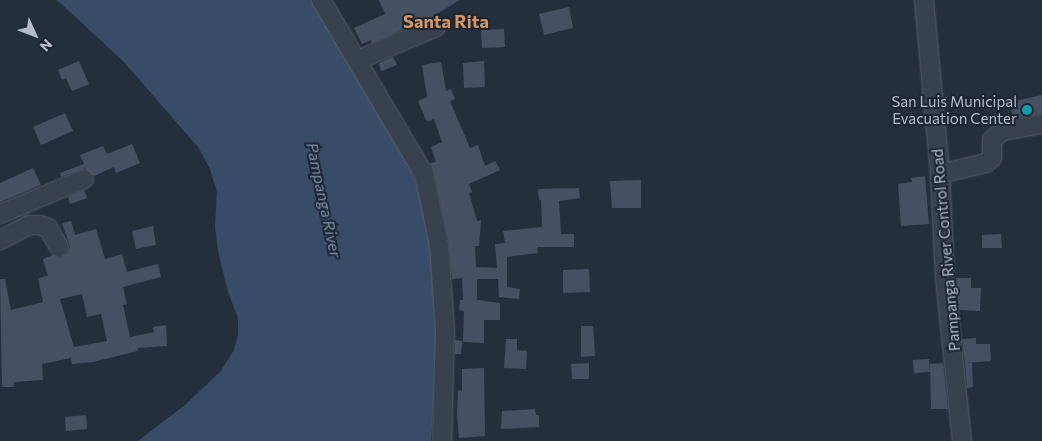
<!DOCTYPE html>
<style>
body{margin:0}
#map{position:relative;width:1042px;height:441px;overflow:hidden;background:#242f3e;font-family:Commissioner,sans-serif}
div>[style]{position:absolute}
[style*='--x']{left:calc(var(--x)*1px);top:calc(var(--y)*1px);width:calc(var(--w)*1px);rotate:calc(var(--a)*1deg)}
.water>*{inset:0;background:#394c67}
.building>*{inset:0;background:#455162}
.roads{filter:drop-shadow(0 0 1px #565f6c) drop-shadow(0 0 1px #565f6c)}
.minor>*{height:18px;margin:-9px;padding:0 9px;transform-origin:9px;border-radius:9px;background:#38414e}
.dots>*{width:14px;height:14px;translate:-50% -50%;box-sizing:border-box;border:2px solid #1d2633;border-radius:50%}
span{translate:-50% -50%;white-space:nowrap;text-align:center;line-height:1.15;-webkit-text-stroke:4px #1d2633;paint-order:stroke}
.poi-label{font-size:15px;color:#b4bcc9}
.right{translate:-100% -50%;text-align:right}
.street-label{font-size:15px;color:#b4bcc9}
.water-label{font-size:16px;color:#7c92b1;font-style:italic}
.quarter-label{font-size:18px;color:#d59563;font-weight:700}
.north{position:absolute;left:10px;top:10px;width:50px;height:50px;-webkit-text-stroke:4px #1d2633;paint-order:stroke;rotate:133deg;font-size:14px;font-weight:700;line-height:20px;text-align:center;color:#b4bcc9}
.north::after{content:'';display:block;margin:auto;width:18px;height:22px;background:#b4bcc9;clip-path:polygon(50% 0,100% 100%,50% 72%,0 100%)}
</style>
<div id="map">
<div class="water">
<div style="clip-path:polygon(57px 0,315px 0,401px 147px,420px 192px,436px 275px,437px 346px,431px 441px,138px 441px,185px 405px,221px 371px,234px 350px,238px 335px,238px 318px,228px 292px,218px 251px,215px 227px,217px 191px,209px 167px,198px 147px,123px 61px)"></div>
</div>
<div class="building">
<div style="clip-path:polygon(379px 0,460px 0,430px 18px,372px 43px,371px 40px,362px 44px,354px 28px,385px 14px)"></div>
<div style="clip-path:polygon(569px 7px,573px 28px,544px 35px,539px 14px)"></div>
<div style="clip-path:polygon(504px 29px,505px 47px,482px 48px,481px 30px)"></div>
<div style="clip-path:polygon(393px 57px,397px 65px,381px 71px,379px 63px)"></div>
<div style="clip-path:polygon(79px 61px,89px 84px,72px 91px,66px 78px,62px 80px,58px 70px)"></div>
<div style="clip-path:polygon(484px 61px,485px 87px,464px 88px,463px 63px)"></div>
<div style="clip-path:polygon(441px 62px,446px 91px,451px 89px,455px 99px,450px 101px,470px 148px,478px 145px,485px 166px,495px 161px,500px 170px,469px 184px,472px 192px,469px 193px,477px 221px,481px 220px,479px 246px,475px 246px,476px 267px,497px 268px,495px 244px,505px 243px,503px 231px,542px 227px,541px 200px,539px 200px,538px 189px,579px 188px,580px 198px,559px 201px,561px 234px,574px 234px,574px 247px,537px 247px,538px 253px,507px 257px,507px 287px,520px 289px,519px 299px,499px 297px,498px 279px,477px 279px,477px 300px,500px 303px,500px 320px,484px 320px,484px 343px,463px 342px,464px 311px,459px 310px,460px 300px,463px 300px,462px 278px,452px 279px,449px 243px,434px 172px,430px 163px,436px 162px,431px 147px,442px 142px,434px 119px,427px 122px,418px 101px,427px 97px,422px 65px)"></div>
<div style="clip-path:polygon(1042px 95px,1042px 114px,1013px 118px,1010px 102px)"></div>
<div style="clip-path:polygon(65px 113px,73px 131px,41px 145px,33px 127px)"></div>
<div style="clip-path:polygon(132px 144px,140px 163px,116px 173px,114px 167px,94px 176px,85px 168px,61px 177px,60px 173px,84px 164px,80px 155px,103px 146px,107px 154px)"></div>
<div style="clip-path:polygon(33px 168px,41px 185px,0 202px,0 183px)"></div>
<div style="clip-path:polygon(925px 176px,929px 224px,901px 226px,898px 184px,912px 182px,911px 178px)"></div>
<div style="clip-path:polygon(641px 180px,641px 208px,612px 208px,610px 181px)"></div>
<div style="clip-path:polygon(84px 190px,87px 198px,70px 204px,68px 197px)"></div>
<div style="clip-path:polygon(evenodd,71px 221px,75px 235px,96px 229px,105px 259px,122px 254px,127px 272px,158px 264px,161px 277px,123px 287px,127px 304px,123px 305px,130px 337px,154px 332px,153px 327px,166px 325px,167px 346px,138px 348px,138px 351px,93px 362px,72px 364px,71px 358px,42px 364px,43px 380px,14px 382px,14px 387px,2px 387px,0 279px,5px 279px,11px 310px,43px 302px,38px 278px,48px 276px,43px 259px,53px 255px,60px 258px,68px 253px,70px 246px,62px 223px,71px 221px,82px 294px,87px 317px,101px 314px,107px 341px,74px 347px,60px 299px,82px 294px)"></div>
<div style="clip-path:polygon(153px 226px,156px 245px,136px 249px,132px 231px)"></div>
<div style="clip-path:polygon(1001px 234px,1002px 248px,982px 248px,982px 235px)"></div>
<div style="clip-path:polygon(589px 269px,590px 292px,563px 293px,563px 270px)"></div>
<div style="clip-path:polygon(956px 278px,971px 278px,971px 288px,981px 288px,980px 311px,959px 310px)"></div>
<div style="clip-path:polygon(581px 326px,593px 326px,595px 356px,581px 357px)"></div>
<div style="clip-path:polygon(976px 338px,976px 344px,990px 344px,991px 361px,965px 363px,962px 339px)"></div>
<div style="clip-path:polygon(506px 339px,517px 339px,517px 350px,527px 351px,526px 369px,504px 368px)"></div>
<div style="clip-path:polygon(455px 340px,462px 341px,461px 354px,455px 354px)"></div>
<div style="clip-path:polygon(929px 359px,930px 372px,914px 373px,913px 360px)"></div>
<div style="clip-path:polygon(589px 363px,589px 379px,572px 379px,571px 364px)"></div>
<div style="clip-path:polygon(943px 363px,948px 409px,931px 409px,930px 364px)"></div>
<div style="clip-path:polygon(965px 363px,972px 363px,973px 387px,967px 388px)"></div>
<div style="clip-path:polygon(484px 368px,485px 436px,459px 438px,457px 415px,458px 390px,462px 391px,462px 369px)"></div>
<div style="clip-path:polygon(535px 409px,536px 415px,539px 415px,539px 427px,501px 429px,502px 411px)"></div>
<div style="clip-path:polygon(86px 415px,87px 429px,66px 431px,65px 417px)"></div>
</div>
<div class="roads">
<div class="minor">
<div style="--x:321;--y:0;--w:202;--a:59.4"></div>
<div style="--x:424;--y:174;--w:73;--a:78.1"></div>
<div style="--x:439;--y:245;--w:85;--a:86"></div>
<div style="--x:445;--y:330;--w:111;--a:91.5"></div>
<div style="--x:924;--y:0;--w:175;--a:84.7"></div>
<div style="--x:940;--y:174;--w:103;--a:87.2"></div>
<div style="--x:945;--y:277;--w:165;--a:84.1"></div>
<div style="--x:358;--y:60;--w:85;--a:-22.9"></div>
<div style="--x:940;--y:174;--w:47;--a:-13.4"></div>
<div style="--x:986;--y:163;--w:8;--a:-40"></div>
<div style="--x:992;--y:158;--w:18;--a:-90"></div>
<div style="--x:992;--y:140;--w:13;--a:-42"></div>
<div style="--x:1002;--y:131;--w:41;--a:-9.9"></div>
<div style="--x:0;--y:214;--w:91;--a:-22.6"></div>
<div style="--x:0;--y:240;--w:33;--a:-27"></div>
<div style="--x:29;--y:225;--w:11;--a:0"></div>
<div style="--x:40;--y:225;--w:9;--a:21"></div>
<div style="--x:48;--y:228;--w:22;--a:60"></div>
</div>
</div>
<div class="dots">
<div style="left:1027px;top:110px;background:#0f9aa8"></div>
</div>
<div class="poi-label">
<span class="right" style="left:1017px;top:110px">San Luis Municipal<br>Evacuation Center</span>
</div>
<div class="street-label">
<span style="left:946px;top:250px;rotate:-95deg">Pampanga River Control Road</span>
</div>
<div class="water-label">
<span style="left:324px;top:200px;rotate:78deg">Pampanga River</span>
</div>
<div class="quarter-label">
<span style="left:446px;top:21px">Santa Rita</span>
</div>
<div class="north">N</div>
</div>
